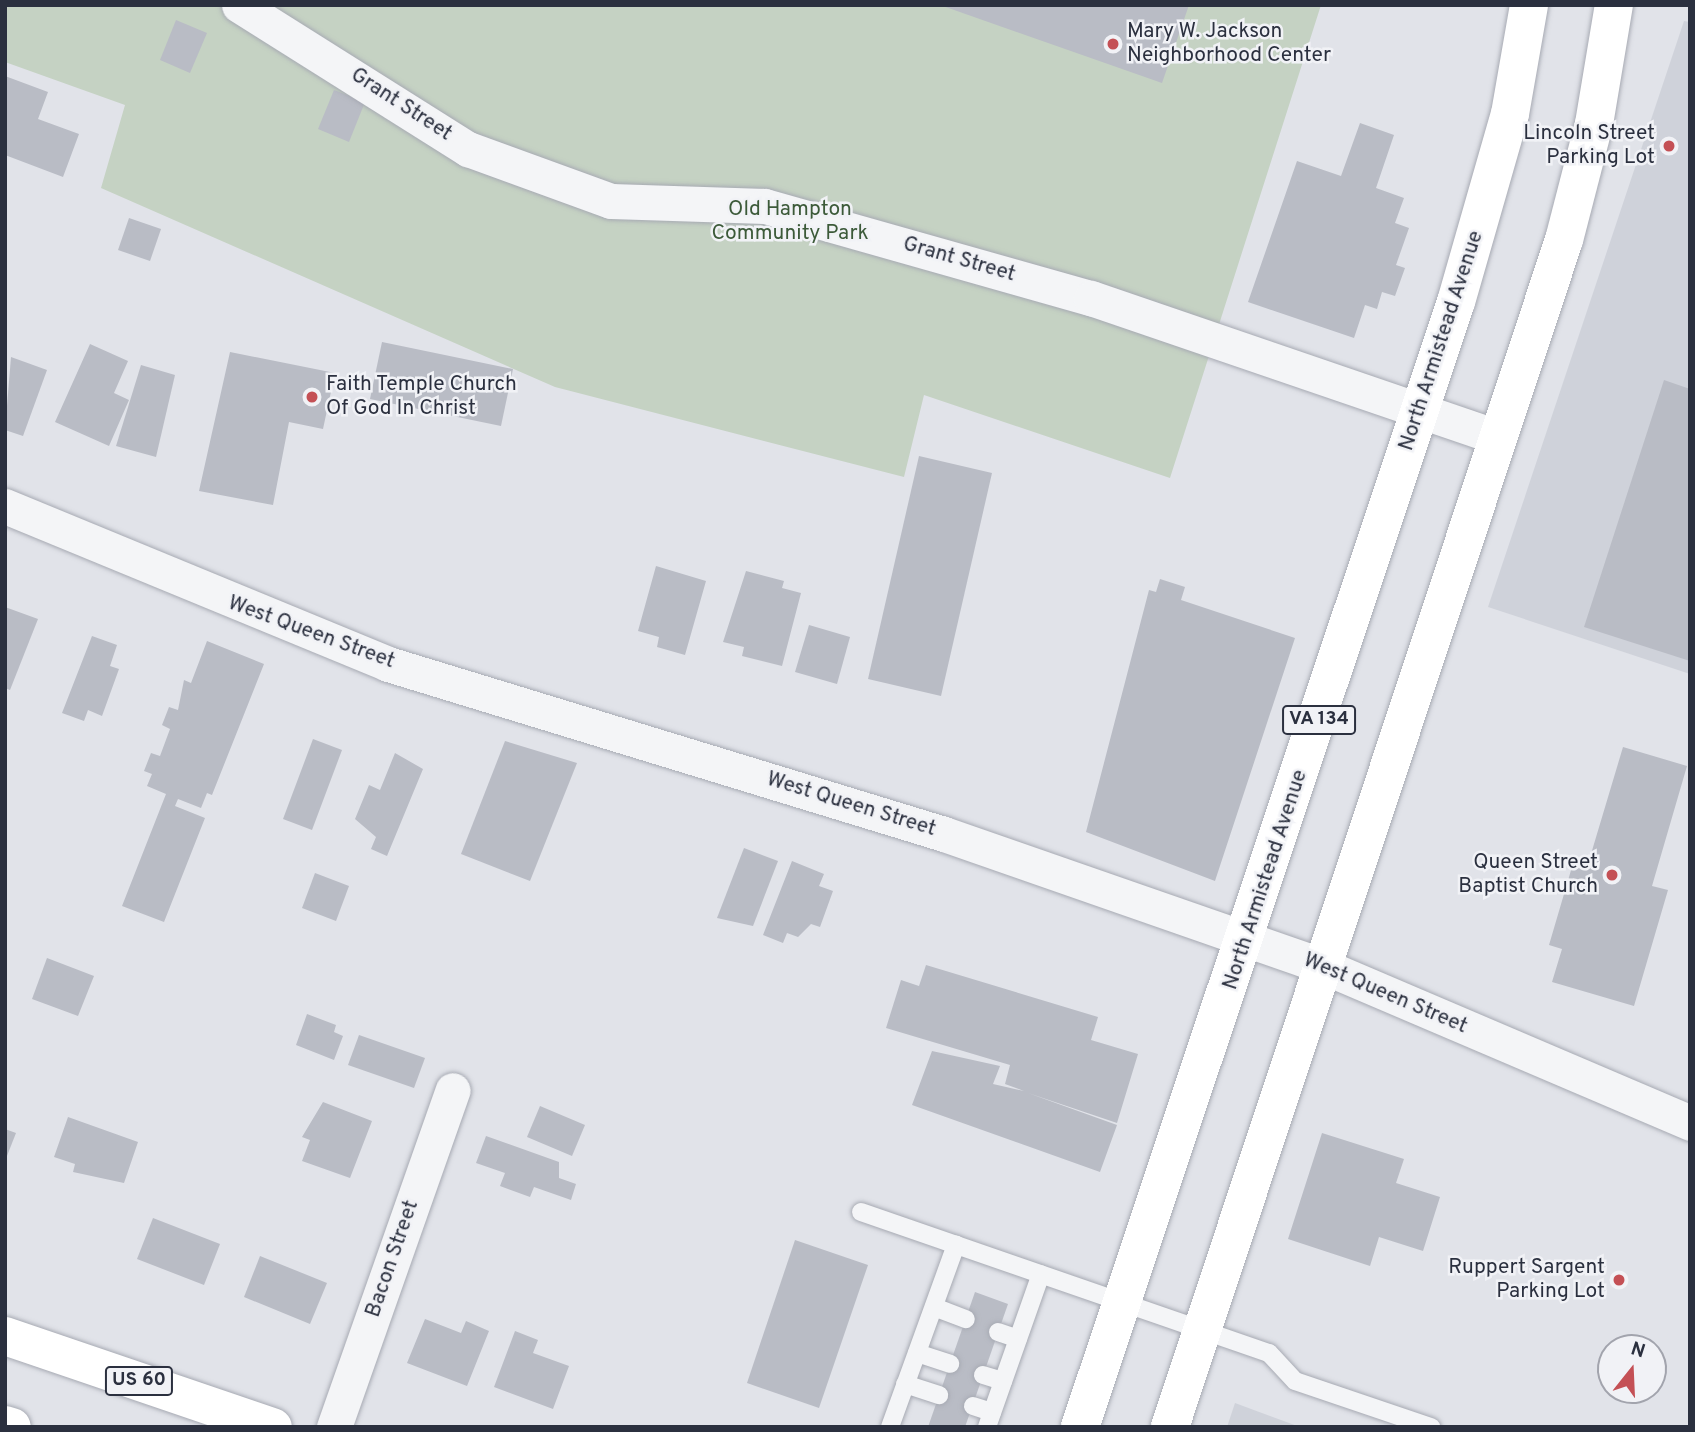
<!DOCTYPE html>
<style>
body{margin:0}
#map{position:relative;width:1695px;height:1432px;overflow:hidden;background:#e1e3e9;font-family:Overpass,sans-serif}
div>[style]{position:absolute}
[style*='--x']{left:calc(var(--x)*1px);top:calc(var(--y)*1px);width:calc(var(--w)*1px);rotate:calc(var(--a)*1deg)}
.built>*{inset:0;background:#cfd2da}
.green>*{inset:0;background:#c5d2c3}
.building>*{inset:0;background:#b9bcc5}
.roads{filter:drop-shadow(0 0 2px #a7aab3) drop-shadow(0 0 2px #a7aab3)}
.service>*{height:18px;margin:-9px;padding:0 9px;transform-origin:9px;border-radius:9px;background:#f4f5f7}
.minor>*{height:35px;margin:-17.5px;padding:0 17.5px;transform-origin:17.5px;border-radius:17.5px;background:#f4f5f7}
.primary>*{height:38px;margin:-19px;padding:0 19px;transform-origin:19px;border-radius:19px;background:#fff}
.dots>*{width:19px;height:19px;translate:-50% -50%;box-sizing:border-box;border:4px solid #f1f2f6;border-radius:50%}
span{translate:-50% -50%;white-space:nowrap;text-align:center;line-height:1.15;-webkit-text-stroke:5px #f1f2f6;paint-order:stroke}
.shield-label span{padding:2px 5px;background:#f1f2f6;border:2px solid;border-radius:5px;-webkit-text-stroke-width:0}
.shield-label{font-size:19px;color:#2b303f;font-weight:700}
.poi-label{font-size:21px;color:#2b303f}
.left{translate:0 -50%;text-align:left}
.right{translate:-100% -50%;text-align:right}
.street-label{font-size:21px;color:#2b303f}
.park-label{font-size:21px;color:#3c5a39}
.frame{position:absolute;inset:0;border:7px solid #2b303f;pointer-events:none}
.north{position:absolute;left:1597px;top:1334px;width:70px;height:70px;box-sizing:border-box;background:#f1f2f6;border:2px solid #a2a4ad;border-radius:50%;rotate:18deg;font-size:19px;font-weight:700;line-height:28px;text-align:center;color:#2b303f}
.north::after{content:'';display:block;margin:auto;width:24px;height:32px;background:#c45055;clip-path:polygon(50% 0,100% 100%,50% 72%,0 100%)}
</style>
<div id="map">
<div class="built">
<div style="clip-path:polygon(1684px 21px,1690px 22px,1690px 674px,1488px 607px)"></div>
<div style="clip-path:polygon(1235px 1403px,1300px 1427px,1227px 1427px)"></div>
</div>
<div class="green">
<div style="clip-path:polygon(5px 5px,1321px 5px,1170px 478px,924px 395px,904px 477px,555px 387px,101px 188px,125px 105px,5px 62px)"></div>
</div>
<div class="building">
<div style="clip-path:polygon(940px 5px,1189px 5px,1162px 83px)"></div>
<div style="clip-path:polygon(176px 20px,207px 33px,190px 73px,160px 60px)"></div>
<div style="clip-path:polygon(5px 76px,48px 92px,38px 119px,79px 134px,63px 177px,5px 155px)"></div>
<div style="clip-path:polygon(334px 90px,365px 102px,349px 142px,318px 129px)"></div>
<div style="clip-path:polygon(1360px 123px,1394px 135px,1376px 188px,1404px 198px,1395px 223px,1409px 228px,1396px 265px,1405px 268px,1395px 296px,1382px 292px,1377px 309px,1365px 305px,1354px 338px,1248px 302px,1297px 161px,1341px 176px)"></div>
<div style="clip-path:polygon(129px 218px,161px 229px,150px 261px,118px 250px)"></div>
<div style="clip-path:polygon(382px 342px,513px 369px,501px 426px,370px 399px)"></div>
<div style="clip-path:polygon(90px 344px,128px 361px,114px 393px,129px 400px,109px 446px,55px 422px)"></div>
<div style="clip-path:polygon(230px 352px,335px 373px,323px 429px,289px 422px,273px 505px,199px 491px)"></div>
<div style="clip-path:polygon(11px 357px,47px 370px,23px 436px,5px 430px)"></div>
<div style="clip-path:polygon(141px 365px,175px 375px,156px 457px,116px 446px)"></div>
<div style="clip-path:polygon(1664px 380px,1690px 389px,1690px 661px,1584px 627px)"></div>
<div style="clip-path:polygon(919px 456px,992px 473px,941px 696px,868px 679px)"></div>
<div style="clip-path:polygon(656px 566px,706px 581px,685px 655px,657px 647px,659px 637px,638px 631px)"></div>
<div style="clip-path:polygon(746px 571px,784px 581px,782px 588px,801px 593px,782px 666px,742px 656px,744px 647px,723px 642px)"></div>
<div style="clip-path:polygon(1160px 579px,1185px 587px,1181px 600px,1295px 638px,1215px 881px,1086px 832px,1149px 590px,1156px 592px)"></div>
<div style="clip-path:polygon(5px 607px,38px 619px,10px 690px,5px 688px)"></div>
<div style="clip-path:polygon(809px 625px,850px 637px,837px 684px,795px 672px)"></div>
<div style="clip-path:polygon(92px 636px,117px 645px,110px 666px,119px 669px,102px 716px,88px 710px,84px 721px,62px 713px)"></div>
<div style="clip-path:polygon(207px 641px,264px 664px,212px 795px,207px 793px,201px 808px,178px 799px,175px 806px,205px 818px,164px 922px,122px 906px,166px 794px,147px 786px,152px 774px,144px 771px,151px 753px,160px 756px,170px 729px,162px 725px,169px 707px,178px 710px,184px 680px,191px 683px)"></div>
<div style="clip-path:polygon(313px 739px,342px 750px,312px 830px,283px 819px)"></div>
<div style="clip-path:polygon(505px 741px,577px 763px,530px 881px,461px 854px)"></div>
<div style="clip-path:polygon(1623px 747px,1687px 766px,1652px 886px,1668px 890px,1634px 1006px,1552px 982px,1562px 949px,1549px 945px,1574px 860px,1588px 864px)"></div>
<div style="clip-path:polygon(395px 753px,423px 769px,387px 856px,371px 849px,376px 837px,355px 819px,369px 785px,380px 790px)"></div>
<div style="clip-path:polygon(744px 848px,778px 861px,753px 926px,717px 918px)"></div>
<div style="clip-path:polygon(792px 861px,824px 874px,819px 886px,833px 891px,820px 927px,811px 924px,798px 937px,787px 933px,783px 943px,763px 935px)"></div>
<div style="clip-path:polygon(315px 873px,349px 886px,336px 921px,302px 908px)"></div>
<div style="clip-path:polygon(47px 958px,94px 976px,78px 1016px,32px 999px)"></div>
<div style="clip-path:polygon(926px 965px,1098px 1017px,1091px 1040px,1138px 1054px,1117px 1123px,1028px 1093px,1117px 1125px,1100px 1172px,912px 1105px,932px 1051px,1000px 1066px,993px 1084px,1024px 1091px,1005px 1084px,1010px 1065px,886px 1028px,901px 980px,919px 986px)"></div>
<div style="clip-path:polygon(307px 1014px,336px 1025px,334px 1032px,343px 1036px,334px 1060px,296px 1045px)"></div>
<div style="clip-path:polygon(359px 1035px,425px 1058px,414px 1088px,348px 1065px)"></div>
<div style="clip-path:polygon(323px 1102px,372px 1121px,350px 1178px,302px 1161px,310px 1140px,302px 1137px)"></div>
<div style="clip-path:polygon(540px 1106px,585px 1125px,572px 1156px,527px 1137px)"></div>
<div style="clip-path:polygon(68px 1117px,138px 1142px,124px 1183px,73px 1172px,75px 1164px,54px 1157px)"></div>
<div style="clip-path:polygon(5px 1129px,16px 1133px,5px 1161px)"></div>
<div style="clip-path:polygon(1322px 1133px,1404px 1159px,1396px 1183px,1440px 1197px,1423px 1251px,1379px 1237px,1370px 1266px,1288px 1239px)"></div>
<div style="clip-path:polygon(486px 1136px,559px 1162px,559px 1178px,576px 1184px,571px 1200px,534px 1187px,530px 1197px,500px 1186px,505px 1173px,476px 1163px)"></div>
<div style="clip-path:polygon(153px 1218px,220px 1244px,204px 1285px,137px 1259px)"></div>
<div style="clip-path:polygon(795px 1240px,868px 1265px,819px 1408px,747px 1383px)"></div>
<div style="clip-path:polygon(260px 1256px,327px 1283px,310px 1324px,244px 1297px)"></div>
<div style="clip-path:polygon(975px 1292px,1008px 1304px,965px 1427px,928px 1427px)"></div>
<div style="clip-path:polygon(425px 1319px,461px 1333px,466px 1321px,489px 1331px,467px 1386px,407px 1363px)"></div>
<div style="clip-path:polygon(515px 1331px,538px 1340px,533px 1353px,569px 1366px,553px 1409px,494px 1387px)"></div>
</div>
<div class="roads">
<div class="service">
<div style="--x:861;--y:1212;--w:432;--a:19.1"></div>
<div style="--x:1269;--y:1353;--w:38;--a:47"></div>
<div style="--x:1295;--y:1381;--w:144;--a:18.7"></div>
<div style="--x:934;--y:1307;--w:34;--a:21"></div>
<div style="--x:998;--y:1332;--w:21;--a:19"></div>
<div style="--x:917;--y:1353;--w:35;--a:18"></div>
<div style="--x:983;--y:1375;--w:21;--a:17"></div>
<div style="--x:905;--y:1384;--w:36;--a:18"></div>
<div style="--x:973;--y:1406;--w:20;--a:18"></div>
<div style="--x:890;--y:1427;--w:194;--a:-70.1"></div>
<div style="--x:987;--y:1427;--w:162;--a:-70.6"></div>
</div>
<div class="minor">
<div style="--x:239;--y:5;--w:271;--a:32.2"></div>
<div style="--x:468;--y:149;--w:152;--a:20"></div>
<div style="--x:611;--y:201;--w:154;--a:1.9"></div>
<div style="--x:765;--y:206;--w:339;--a:15.8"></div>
<div style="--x:1091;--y:298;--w:431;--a:18.9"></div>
<div style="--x:5;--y:506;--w:414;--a:22.4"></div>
<div style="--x:388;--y:664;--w:581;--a:17"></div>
<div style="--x:944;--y:834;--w:404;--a:19.2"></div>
<div style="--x:1325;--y:967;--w:397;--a:23.1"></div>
<div style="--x:334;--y:1427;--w:357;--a:-70.6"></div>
</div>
<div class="primary">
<div style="--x:5;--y:1336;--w:283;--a:18.8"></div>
<div style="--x:5;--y:1425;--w:7;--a:16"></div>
<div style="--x:1080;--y:1427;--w:1186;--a:-71.52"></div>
<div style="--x:1456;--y:302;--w:196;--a:-74"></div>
<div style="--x:1510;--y:114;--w:111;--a:-80.1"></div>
<div style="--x:1170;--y:1427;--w:1251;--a:-71.64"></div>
<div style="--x:1564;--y:240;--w:120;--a:-75.5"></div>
<div style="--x:1594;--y:124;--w:121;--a:-80.5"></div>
</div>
</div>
<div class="dots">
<div style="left:1113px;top:44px;background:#c45055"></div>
<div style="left:1669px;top:146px;background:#c45055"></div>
<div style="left:312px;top:397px;background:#c45055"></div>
<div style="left:1612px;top:875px;background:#c45055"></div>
<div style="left:1619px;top:1280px;background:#c45055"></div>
</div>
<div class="shield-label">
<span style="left:1319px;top:720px">VA 134</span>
<span style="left:139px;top:1381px">US 60</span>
</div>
<div class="poi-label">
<span class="left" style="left:1127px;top:44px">Mary W. Jackson<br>Neighborhood Center</span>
<span class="right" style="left:1655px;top:146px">Lincoln Street<br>Parking Lot</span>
<span class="left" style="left:326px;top:397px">Faith Temple Church<br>Of God In Christ</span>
<span class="right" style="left:1598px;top:875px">Queen Street<br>Baptist Church</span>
<span class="right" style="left:1605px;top:1280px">Ruppert Sargent<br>Parking Lot</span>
</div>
<div class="street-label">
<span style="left:401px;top:105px;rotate:33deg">Grant Street</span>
<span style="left:959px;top:260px;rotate:16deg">Grant Street</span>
<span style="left:1442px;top:341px;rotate:-72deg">North Armistead Avenue</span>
<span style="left:311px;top:633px;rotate:20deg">West Queen Street</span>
<span style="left:851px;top:805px;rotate:17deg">West Queen Street</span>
<span style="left:1266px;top:880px;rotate:-72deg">North Armistead Avenue</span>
<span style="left:1385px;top:994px;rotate:23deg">West Queen Street</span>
<span style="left:393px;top:1259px;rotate:-71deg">Bacon Street</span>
</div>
<div class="park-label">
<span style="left:790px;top:222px">Old Hampton<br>Community Park</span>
</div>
<div class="frame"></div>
<div class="north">N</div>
</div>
